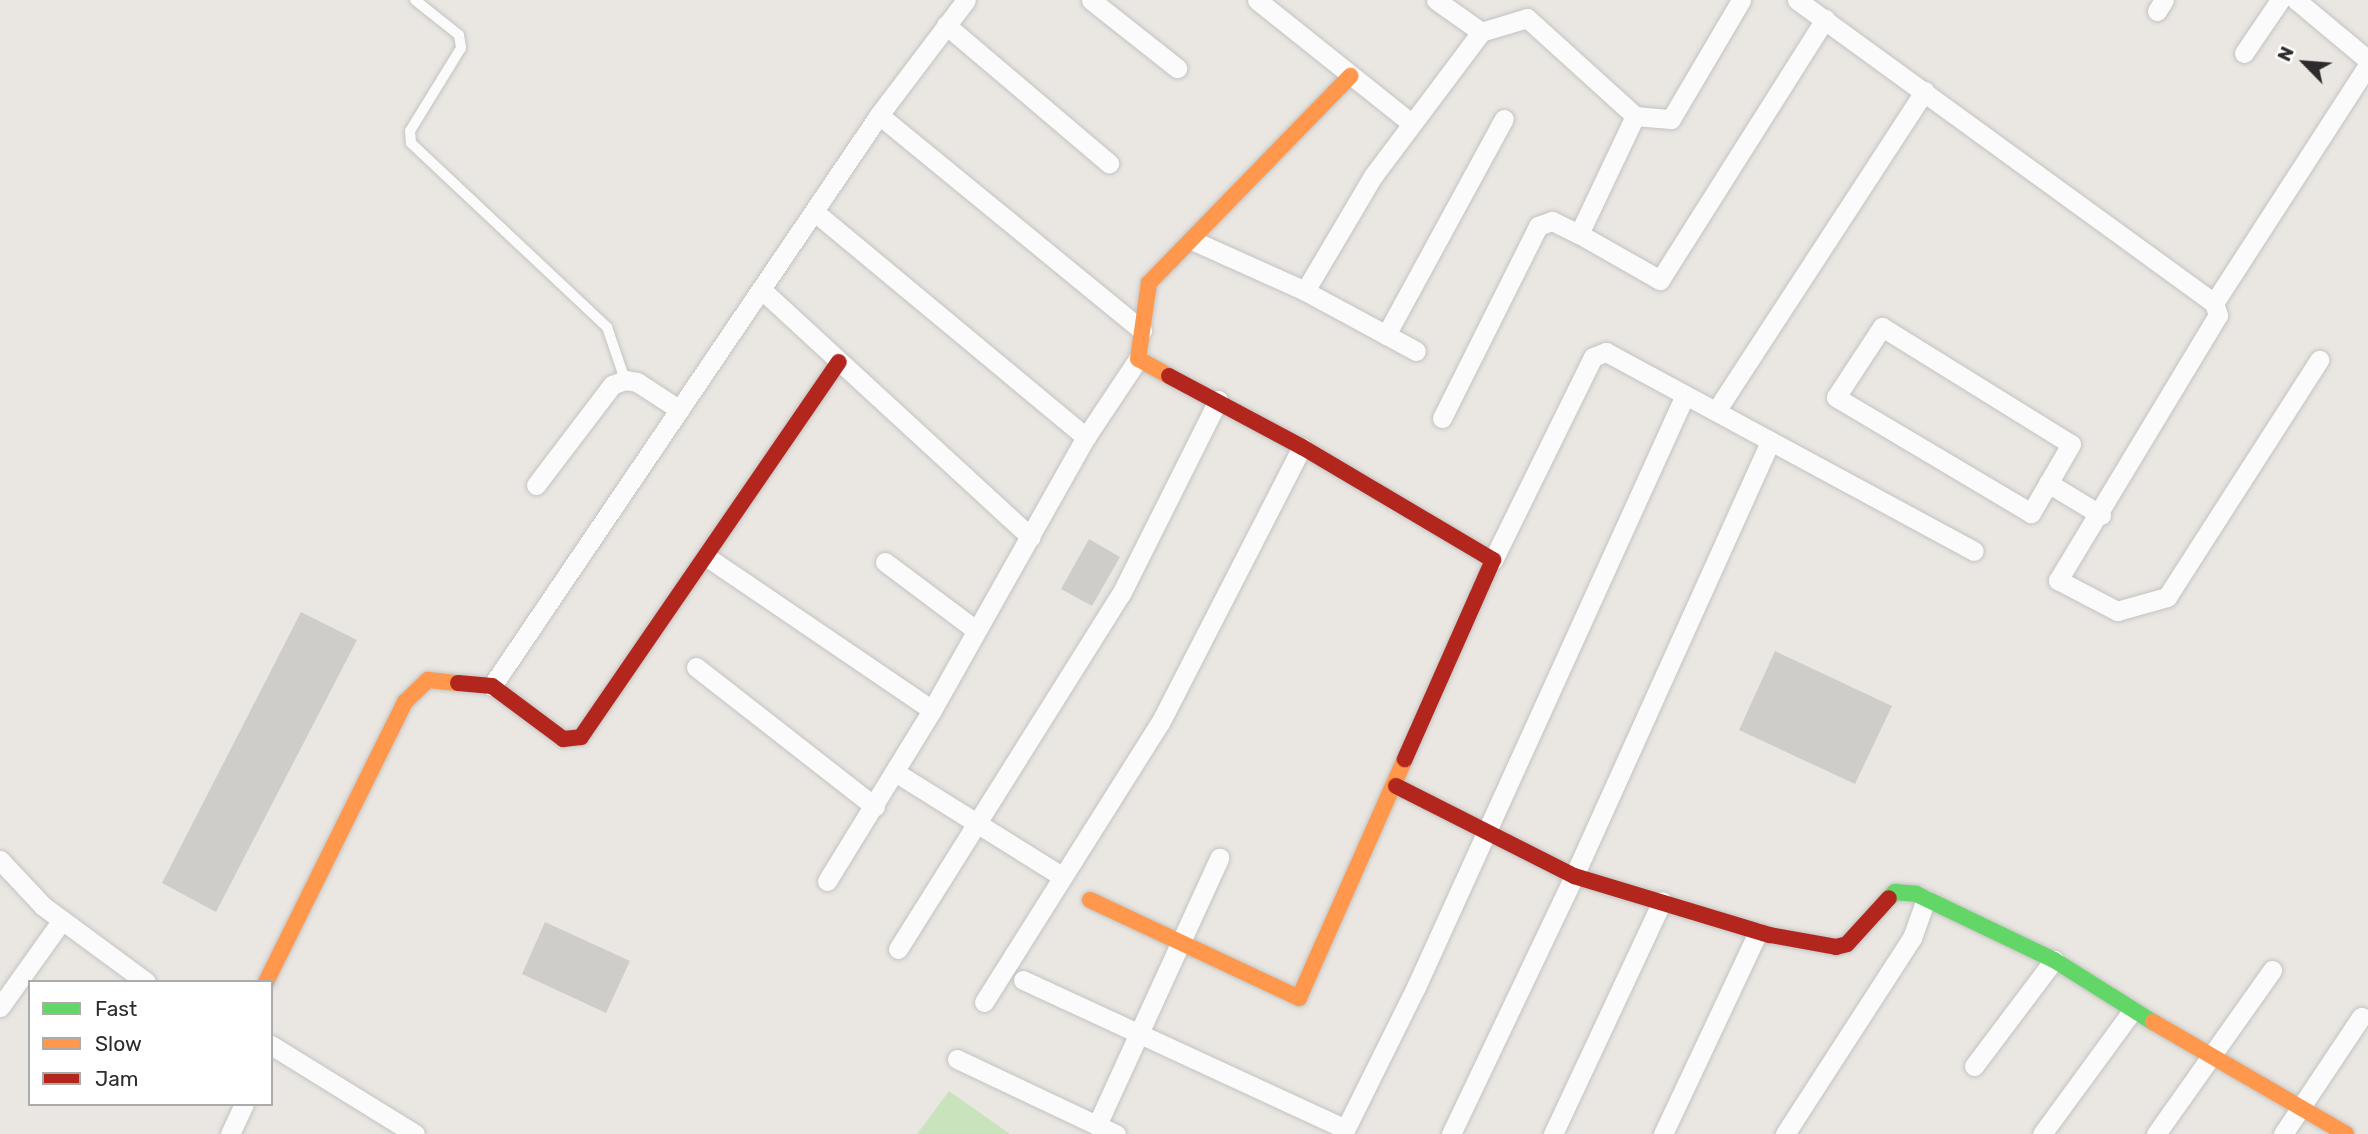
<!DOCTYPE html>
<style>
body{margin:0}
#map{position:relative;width:2368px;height:1134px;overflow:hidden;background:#eae7e2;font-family:Rubik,sans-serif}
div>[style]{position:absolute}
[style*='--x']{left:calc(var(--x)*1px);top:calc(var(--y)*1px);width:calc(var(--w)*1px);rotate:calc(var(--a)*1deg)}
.green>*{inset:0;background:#c9e3bd}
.building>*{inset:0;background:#cfcdc9}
.roads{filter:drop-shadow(0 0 2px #c3c3c2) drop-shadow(0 0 2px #c3c3c2)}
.lane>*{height:10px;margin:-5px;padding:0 5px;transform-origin:5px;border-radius:5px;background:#fcfbfb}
.street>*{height:19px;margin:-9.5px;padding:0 9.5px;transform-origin:9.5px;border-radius:9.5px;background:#fcfbfb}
.fast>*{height:16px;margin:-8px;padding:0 8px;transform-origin:8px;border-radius:8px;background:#63d668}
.slow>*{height:16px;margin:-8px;padding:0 8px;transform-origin:8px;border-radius:8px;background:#ff974d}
.jam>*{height:16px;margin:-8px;padding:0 8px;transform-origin:8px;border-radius:8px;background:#b3261e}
span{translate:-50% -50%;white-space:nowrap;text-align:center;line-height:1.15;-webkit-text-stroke:5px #fff;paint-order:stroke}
.legend{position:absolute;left:28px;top:980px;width:245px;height:126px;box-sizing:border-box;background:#fff;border:2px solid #ababab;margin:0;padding:9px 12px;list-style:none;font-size:21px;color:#2c2c2c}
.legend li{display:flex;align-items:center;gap:14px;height:35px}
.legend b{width:35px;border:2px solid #ababab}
.north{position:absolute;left:2270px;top:28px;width:70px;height:70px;-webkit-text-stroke:5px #fff;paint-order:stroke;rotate:295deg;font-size:19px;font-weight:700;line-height:28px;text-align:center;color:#2c2c2c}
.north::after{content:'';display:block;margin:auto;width:24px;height:32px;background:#2c2c2c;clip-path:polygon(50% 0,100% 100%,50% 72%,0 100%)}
</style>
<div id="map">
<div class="green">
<div style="clip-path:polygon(949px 1091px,1010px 1134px,917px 1134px)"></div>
</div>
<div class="building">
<div style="clip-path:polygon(1089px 539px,1120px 557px,1092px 606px,1061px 589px)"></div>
<div style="clip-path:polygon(301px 612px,357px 640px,216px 912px,162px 883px)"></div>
<div style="clip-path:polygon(1775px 651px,1892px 706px,1855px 784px,1739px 730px)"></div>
<div style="clip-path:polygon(545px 922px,630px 961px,606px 1013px,522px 974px)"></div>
</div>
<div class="roads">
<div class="lane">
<div style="--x:415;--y:0;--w:56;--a:38.5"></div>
<div style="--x:459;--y:35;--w:13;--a:81"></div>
<div style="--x:461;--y:48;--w:97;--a:121.6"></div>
<div style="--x:410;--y:131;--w:12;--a:85"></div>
<div style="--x:411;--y:143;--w:269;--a:43.2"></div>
<div style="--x:607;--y:327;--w:56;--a:71.2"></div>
</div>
<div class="street">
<div style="--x:1091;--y:0;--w:110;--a:38.3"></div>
<div style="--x:1257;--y:0;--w:197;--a:38.6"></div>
<div style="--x:1436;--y:0;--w:55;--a:35.4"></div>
<div style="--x:1797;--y:0;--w:515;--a:36"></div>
<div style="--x:2214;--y:303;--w:283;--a:-57.1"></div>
<div style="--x:2296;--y:0;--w:94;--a:39.8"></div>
<div style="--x:2157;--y:11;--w:13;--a:-58"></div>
<div style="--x:946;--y:25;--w:214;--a:40.3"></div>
<div style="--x:2244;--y:53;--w:64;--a:-55.8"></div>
<div style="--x:879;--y:115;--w:340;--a:39.3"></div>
<div style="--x:816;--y:213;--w:351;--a:39.7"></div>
<div style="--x:1579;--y:234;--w:93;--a:29.6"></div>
<div style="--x:1660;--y:280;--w:309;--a:-57.7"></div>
<div style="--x:1194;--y:241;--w:122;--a:24.2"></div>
<div style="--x:1305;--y:291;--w:126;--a:28.4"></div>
<div style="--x:762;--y:290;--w:365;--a:42.6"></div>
<div style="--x:1305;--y:291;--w:134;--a:-59.4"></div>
<div style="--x:1373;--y:176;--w:180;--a:-53.1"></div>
<div style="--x:1481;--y:32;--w:48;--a:-16.9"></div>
<div style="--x:1527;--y:18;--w:146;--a:42.2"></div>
<div style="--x:1635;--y:116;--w:36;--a:5"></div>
<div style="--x:1671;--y:119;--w:138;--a:-59.5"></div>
<div style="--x:2214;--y:303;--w:13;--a:72"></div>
<div style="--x:2218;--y:315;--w:310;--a:121.1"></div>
<div style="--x:2058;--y:580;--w:67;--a:27.7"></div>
<div style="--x:2117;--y:611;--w:52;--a:-15.6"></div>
<div style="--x:2167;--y:597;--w:282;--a:-57.3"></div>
<div style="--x:1882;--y:327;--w:222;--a:31.8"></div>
<div style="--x:2071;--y:444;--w:80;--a:120.1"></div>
<div style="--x:2031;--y:513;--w:227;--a:-149.3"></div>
<div style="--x:1836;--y:397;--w:84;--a:-56.7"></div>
<div style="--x:1386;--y:335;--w:246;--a:-61.4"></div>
<div style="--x:1716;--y:411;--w:382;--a:-56.9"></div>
<div style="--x:1442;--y:418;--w:215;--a:-63.4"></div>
<div style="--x:1538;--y:226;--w:15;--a:-20"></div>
<div style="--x:1552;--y:221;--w:30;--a:26"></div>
<div style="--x:1579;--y:234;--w:131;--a:-64.6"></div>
<div style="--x:2048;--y:483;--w:62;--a:31.1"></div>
<div style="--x:536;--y:485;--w:126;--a:-52.8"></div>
<div style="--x:612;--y:385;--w:14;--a:-21"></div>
<div style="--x:625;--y:380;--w:12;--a:9"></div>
<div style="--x:637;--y:382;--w:51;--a:33.1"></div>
<div style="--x:707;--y:557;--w:272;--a:34.2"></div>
<div style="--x:1493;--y:560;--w:226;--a:-63.8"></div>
<div style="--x:1593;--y:357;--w:14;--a:-21"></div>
<div style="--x:1606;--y:352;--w:418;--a:28.4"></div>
<div style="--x:885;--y:562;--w:114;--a:36.8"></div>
<div style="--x:696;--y:667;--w:227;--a:38"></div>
<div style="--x:492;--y:686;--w:690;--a:-55.87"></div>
<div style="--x:879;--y:115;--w:144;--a:-52.9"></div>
<div style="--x:895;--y:772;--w:195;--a:32"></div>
<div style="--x:0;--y:860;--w:63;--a:46.9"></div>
<div style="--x:43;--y:906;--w:128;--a:36.4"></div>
<div style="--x:827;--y:881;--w:201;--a:-58.4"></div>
<div style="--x:932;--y:710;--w:313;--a:-60.6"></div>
<div style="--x:1086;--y:437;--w:94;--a:-56.3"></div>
<div style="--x:898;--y:949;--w:419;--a:-57.9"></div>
<div style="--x:1121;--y:594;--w:217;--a:-63.4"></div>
<div style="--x:1023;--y:980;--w:355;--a:24.8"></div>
<div style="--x:984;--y:1002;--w:330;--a:-57.8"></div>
<div style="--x:1160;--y:723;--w:310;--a:-62.8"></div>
<div style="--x:0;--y:1007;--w:107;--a:-54.5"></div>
<div style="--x:271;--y:1045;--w:169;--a:31.7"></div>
<div style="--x:957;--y:1059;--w:176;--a:25.3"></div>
<div style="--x:1974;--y:1066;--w:133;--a:-53"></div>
<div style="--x:1097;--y:1125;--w:294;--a:-65.4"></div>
<div style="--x:230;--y:1134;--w:33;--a:-65"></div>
<div style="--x:1343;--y:1134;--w:164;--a:-63.6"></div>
<div style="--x:1416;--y:987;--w:650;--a:-65.56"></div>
<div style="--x:1451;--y:1134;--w:286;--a:-64.5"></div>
<div style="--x:1574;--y:876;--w:477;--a:-65.7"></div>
<div style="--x:1553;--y:1134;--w:257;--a:-64.9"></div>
<div style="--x:1663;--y:1134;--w:223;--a:-64.8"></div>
<div style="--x:1785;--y:1134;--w:234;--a:-57.1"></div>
<div style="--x:1912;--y:938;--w:41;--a:-70.3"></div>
<div style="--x:2042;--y:1134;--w:152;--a:-53.8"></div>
<div style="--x:2156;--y:1134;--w:201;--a:-54.7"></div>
<div style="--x:2283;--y:1134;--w:141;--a:-56.3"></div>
</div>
<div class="fast">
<div style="--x:1889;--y:898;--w:8;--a:-45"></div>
<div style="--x:1895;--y:892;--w:21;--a:5"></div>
<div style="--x:1916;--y:894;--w:153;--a:25.6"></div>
<div style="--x:2054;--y:960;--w:117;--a:32.1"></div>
</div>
<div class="slow">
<div style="--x:1169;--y:376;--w:35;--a:-151"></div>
<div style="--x:1138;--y:359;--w:77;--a:-81.8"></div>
<div style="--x:1149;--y:283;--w:289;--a:-45.8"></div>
<div style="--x:1090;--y:900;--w:231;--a:25.1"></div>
<div style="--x:1299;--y:998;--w:261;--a:-66.1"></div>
<div style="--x:266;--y:982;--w:313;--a:-63.6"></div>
<div style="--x:405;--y:702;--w:32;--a:-44"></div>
<div style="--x:428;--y:680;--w:30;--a:6"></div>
<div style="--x:2153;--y:1022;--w:223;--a:30.1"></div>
</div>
<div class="jam">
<div style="--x:1169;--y:376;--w:151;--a:28.1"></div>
<div style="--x:1302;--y:447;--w:222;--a:30.6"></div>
<div style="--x:1493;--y:560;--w:218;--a:113.9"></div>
<div style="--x:458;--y:683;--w:34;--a:5"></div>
<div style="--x:492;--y:686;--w:89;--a:36.7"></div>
<div style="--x:563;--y:739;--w:18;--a:-6"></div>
<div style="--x:581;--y:737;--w:455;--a:-55.5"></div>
<div style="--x:1396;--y:786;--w:199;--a:26.8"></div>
<div style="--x:1574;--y:876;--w:205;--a:16.8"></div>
<div style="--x:1770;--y:935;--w:67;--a:10.3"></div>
<div style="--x:1836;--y:947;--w:11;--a:-15"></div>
<div style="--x:1847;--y:944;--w:62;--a:-47.6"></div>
</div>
</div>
<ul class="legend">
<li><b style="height:9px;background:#63d668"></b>Fast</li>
<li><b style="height:9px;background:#ff974d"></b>Slow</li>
<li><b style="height:9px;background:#b3261e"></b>Jam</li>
</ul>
<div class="north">N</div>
</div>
